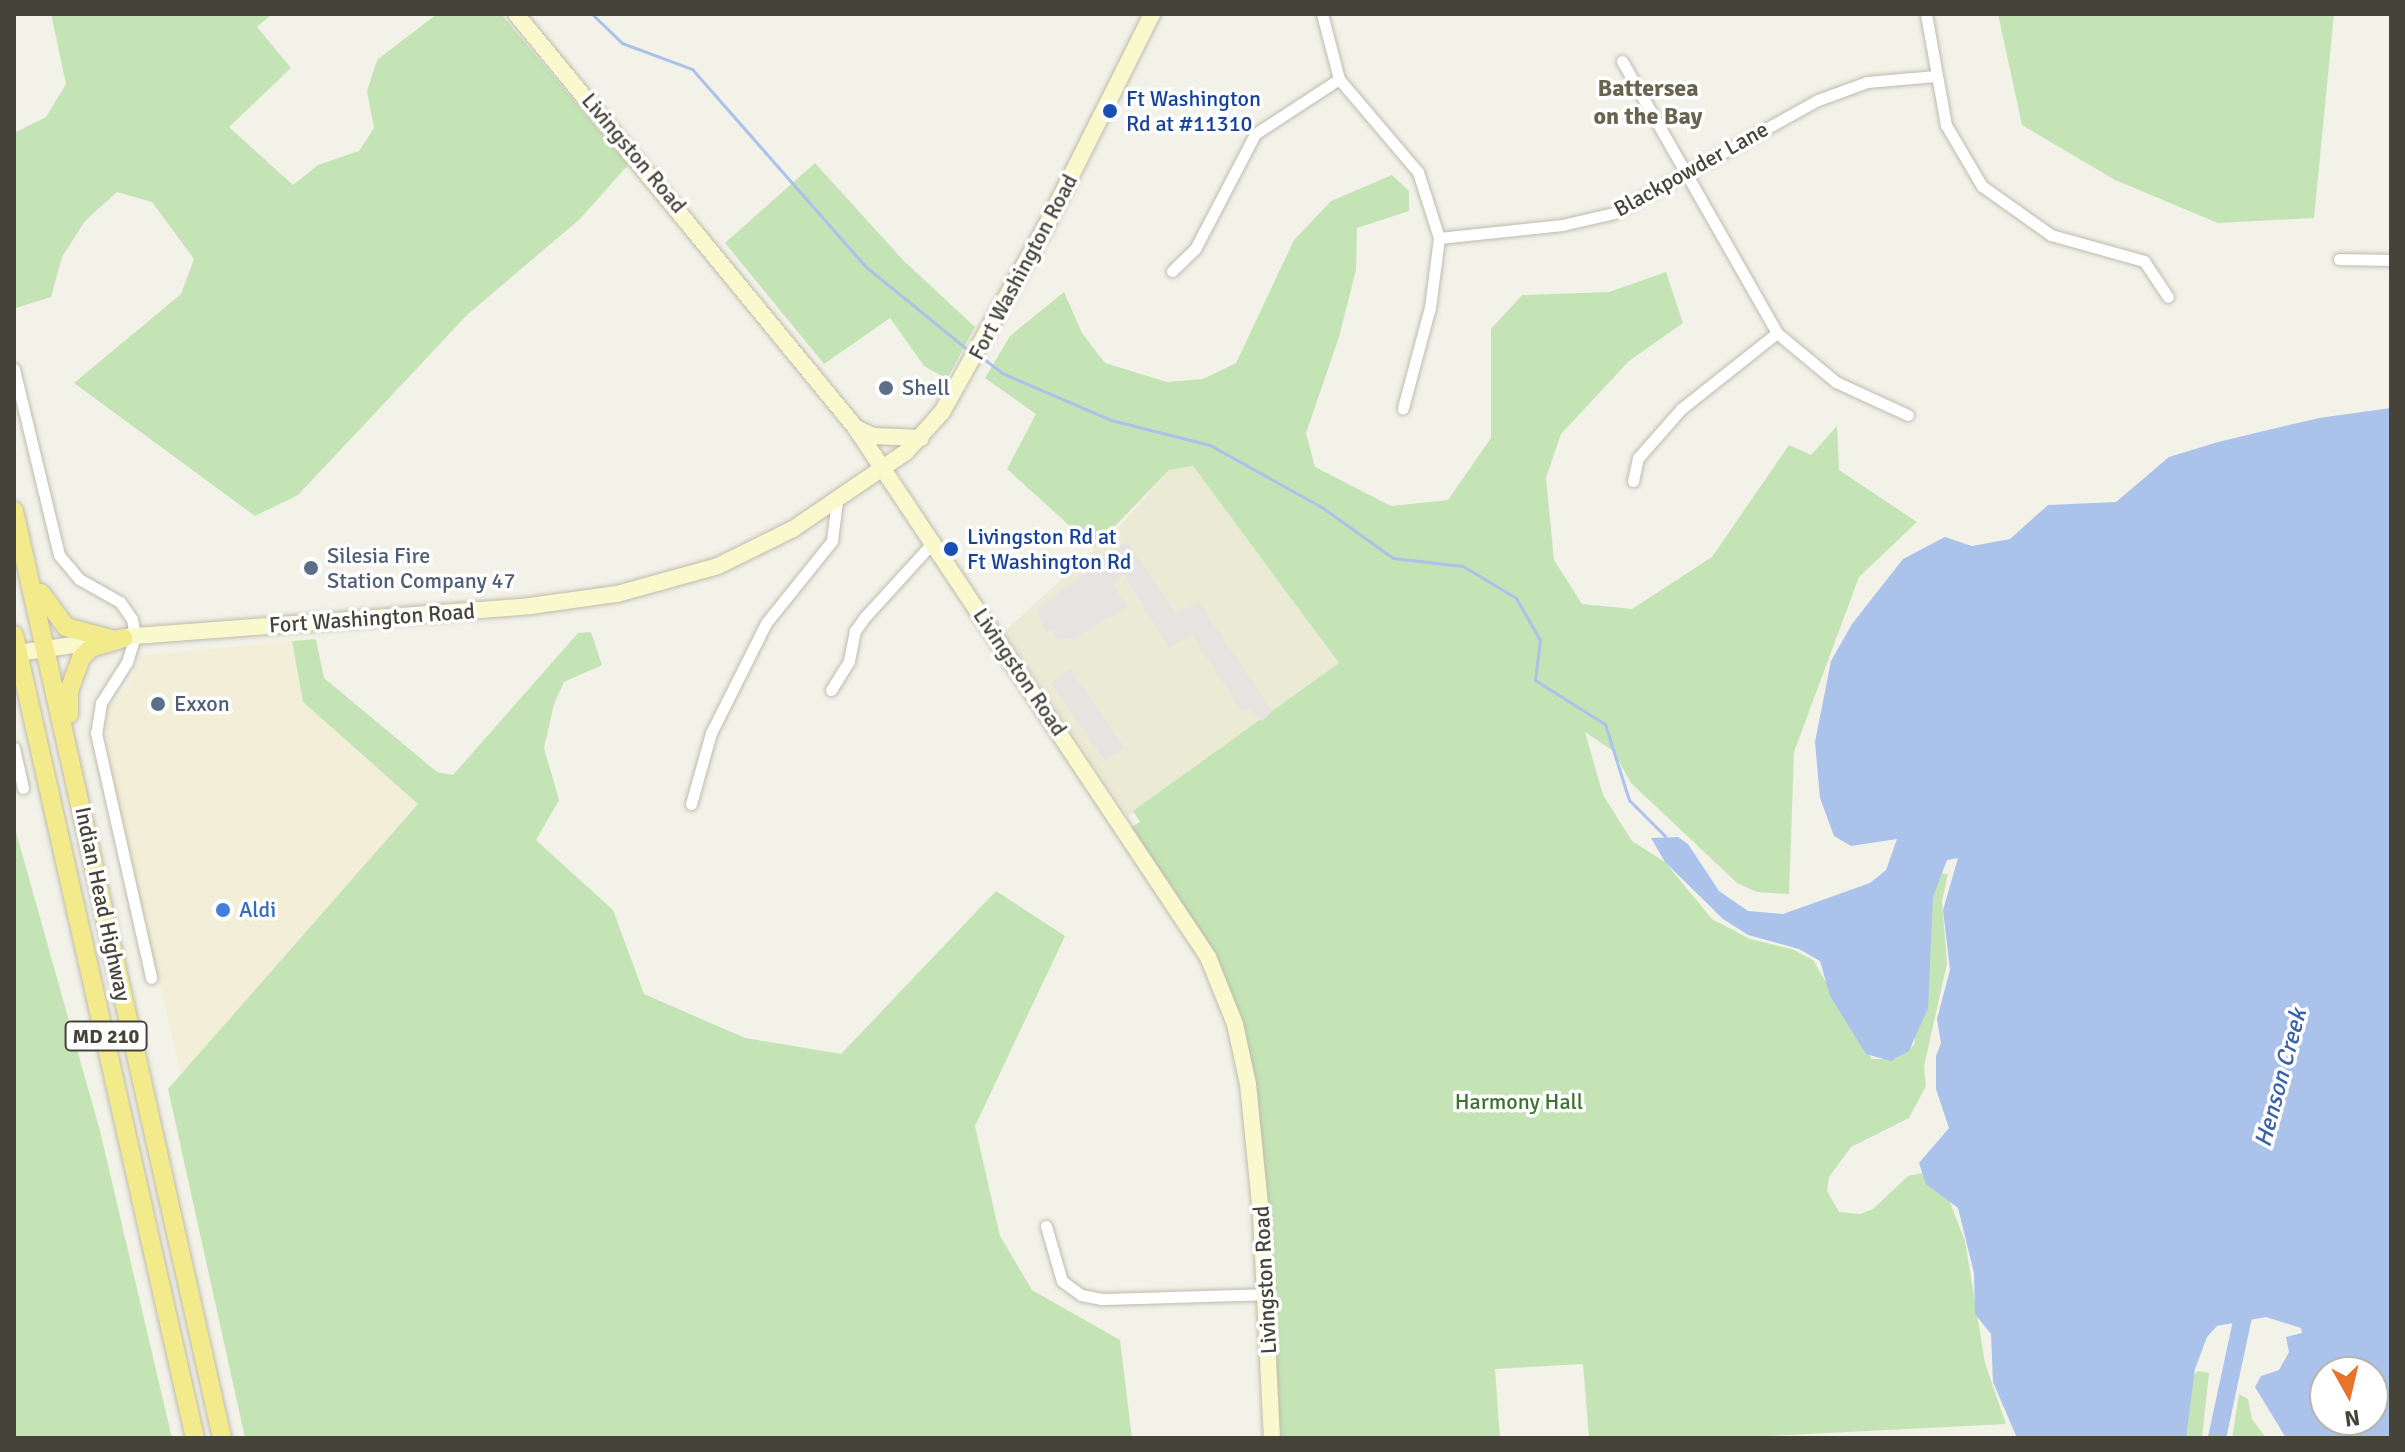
<!DOCTYPE html>
<style>
body{margin:0}
#map{position:relative;width:2405px;height:1452px;overflow:hidden;background:#f3f2e9;font-family:Signika,sans-serif}
div>[style]{position:absolute}
[style*='--x']{left:calc(var(--x)*1px);top:calc(var(--y)*1px);width:calc(var(--w)*1px);rotate:calc(var(--a)*1deg)}
.commercial>*{inset:0;background:#f3eed7}
.education>*{inset:0;background:#ebead5}
.green>*{inset:0;background:#c4e4b6}
.parking>*{inset:0;background:#e5e4e1}
.water>*{inset:0;background:#abc2ea}
.stream>*{height:3px;margin:-1.5px;padding:0 1.5px;transform-origin:1.5px;border-radius:1.5px;background:#abc2ea}
.river>*{height:18px;margin:-9px;padding:0 9px;transform-origin:9px;border-radius:9px;background:#abc2ea}
.roads{filter:drop-shadow(0 0 2px #bebcad) drop-shadow(0 0 2px #bebcad)}
.minor>*{height:11px;margin:-5.5px;padding:0 5.5px;transform-origin:5.5px;border-radius:5.5px;background:#fff}
.secondary>*{height:16px;margin:-8px;padding:0 8px;transform-origin:8px;border-radius:8px;background:#faf9cd}
.trunk>*{height:18px;margin:-9px;padding:0 9px;transform-origin:9px;border-radius:9px;background:#f3eb8b}
.dots>*{width:22px;height:22px;translate:-50% -50%;box-sizing:border-box;border:4px solid #fff;border-radius:50%}
span{translate:-50% -50%;white-space:nowrap;text-align:center;line-height:1.15;-webkit-text-stroke:7px #fff;paint-order:stroke}
.shield-label span{padding:2px 6px;background:#fff;border:2px solid;border-radius:6px;-webkit-text-stroke-width:0}
.shield-label{font-size:20px;color:#464438;font-weight:700}
.transit-label{font-size:22px;color:#164399}
.left{translate:0 -50%;text-align:left}
.street-label{font-size:22px;color:#464438}
.service-label{font-size:22px;color:#4e5e75}
.shop-label{font-size:22px;color:#366cbe}
.park-label{font-size:22px;color:#3a7330}
.neighbourhood-label{font-size:24px;color:#686450;font-weight:700}
.water-label{font-size:24px;color:#3a61a9;font-style:italic}
.frame{position:absolute;inset:0;border:16px solid #464438;pointer-events:none}
.north{position:absolute;left:2309px;top:1356px;width:80px;height:80px;box-sizing:border-box;background:#fff;border:2px solid #b5b4af;border-radius:50%;rotate:172deg;font-size:22px;font-weight:700;line-height:32px;text-align:center;color:#464438}
.north::after{content:'';display:block;margin:auto;width:28px;height:36px;background:#e7742d;clip-path:polygon(50% 0,100% 100%,50% 72%,0 100%)}
</style>
<div id="map">
<div class="commercial">
<div style="clip-path:polygon(292px 641px,303px 702px,418px 804px,181px 1074px,118px 808px,105px 726px,107px 709px,129px 684px,140px 656px)"></div>
</div>
<div class="education">
<div style="clip-path:polygon(1193px 466px,1340px 664px,1205px 780px,1128px 816px,1004px 632px,1116px 530px,1169px 470px)"></div>
</div>
<div class="green">
<div style="clip-path:polygon(51px 14px,272px 14px,257px 27px,291px 68px,229px 127px,293px 185px,318px 165px,359px 151px,374px 128px,367px 91px,377px 60px,437px 14px,501px 14px,628px 165px,580px 219px,468px 314px,298px 495px,255px 516px,74px 383px,181px 294px,194px 259px,152px 202px,117px 192px,85px 221px,62px 257px,51px 297px,16px 308px,14px 133px,46px 117px,66px 84px)"></div>
<div style="clip-path:polygon(1998px 14px,2334px 14px,2314px 218px,2218px 223px,2115px 180px,2022px 125px)"></div>
<div style="clip-path:polygon(815px 163px,903px 260px,975px 327px,947px 379px,924px 366px,890px 318px,824px 364px,725px 243px)"></div>
<div style="clip-path:polygon(1392px 175px,1409px 191px,1409px 211px,1357px 228px,1356px 270px,1339px 337px,1306px 433px,1315px 467px,1391px 506px,1448px 500px,1491px 438px,1491px 329px,1522px 295px,1609px 292px,1666px 272px,1683px 323px,1629px 361px,1561px 434px,1546px 478px,1554px 560px,1582px 604px,1632px 609px,1712px 557px,1789px 445px,1811px 455px,1837px 426px,1839px 470px,1917px 522px,1859px 577px,1794px 752px,1789px 894px,1757px 892px,1737px 883px,1631px 783px,1613px 751px,1585px 732px,1603px 795px,1632px 841px,1665px 862px,1712px 919px,1750px 939px,1792px 949px,1813px 960px,1872px 1059px,1896px 1059px,1914px 1045px,1936px 873px,1948px 874px,1942px 901px,1947px 964px,1924px 1066px,1926px 1086px,1909px 1118px,1851px 1147px,1829px 1177px,1827px 1191px,1839px 1212px,1860px 1214px,1873px 1209px,1908px 1176px,1923px 1173px,1944px 1187px,1965px 1241px,1985px 1363px,2006px 1424px,1729px 1438px,1589px 1438px,1583px 1364px,1495px 1369px,1500px 1438px,1274px 1438px,1267px 1279px,1234px 1016px,1130px 828px,1140px 822px,1133px 811px,1339px 663px,1193px 466px,1169px 470px,1094px 548px,1007px 469px,1036px 414px,985px 378px,1010px 336px,1064px 292px,1082px 333px,1105px 363px,1167px 382px,1203px 379px,1236px 363px,1294px 240px,1331px 201px)"></div>
<div style="clip-path:polygon(591px 632px,602px 665px,564px 682px,554px 704px,544px 748px,559px 800px,536px 840px,613px 910px,644px 994px,745px 1038px,841px 1054px,996px 891px,1065px 936px,975px 1126px,1000px 1236px,1032px 1290px,1120px 1340px,1132px 1438px,245px 1438px,168px 1089px,418px 804px,303px 702px,292px 641px,316px 639px,324px 678px,437px 772px,453px 775px,578px 633px)"></div>
<div style="clip-path:polygon(14px 825px,100px 1131px,172px 1438px,14px 1438px)"></div>
<div style="clip-path:polygon(2198px 1371px,2209px 1373px,2202px 1438px,2174px 1438px,2188px 1380px)"></div>
<div style="clip-path:polygon(2239px 1394px,2248px 1399px,2252px 1419px,2266px 1438px,2232px 1438px)"></div>
</div>
<div class="parking">
<div style="clip-path:polygon(1127px 541px,1176px 613px,1199px 602px,1272px 711px,1262px 721px,1248px 709px,1242px 711px,1191px 634px,1169px 648px,1124px 575px,1113px 585px,1127px 606px,1075px 638px,1057px 639px,1053px 628px,1045px 633px,1037px 610px)"></div>
<div style="clip-path:polygon(1070px 669px,1125px 748px,1105px 761px,1051px 683px)"></div>
</div>
<div class="water">
<div style="clip-path:polygon(evenodd,2391px 408px,2391px 1438px,2286px 1438px,2255px 1387px,2261px 1376px,2279px 1370px,2289px 1352px,2286px 1337px,2302px 1333px,2301px 1328px,2266px 1317px,2217px 1326px,2207px 1337px,2195px 1369px,2186px 1438px,2017px 1438px,1993px 1382px,1991px 1334px,1975px 1314px,1974px 1273px,1958px 1208px,1926px 1184px,1919px 1163px,1949px 1128px,1936px 1089px,1936px 1056px,1941px 1043px,1937px 1019px,1950px 970px,1943px 910px,1958px 858px,1947px 860px,1933px 897px,1928px 1008px,1909px 1051px,1891px 1061px,1866px 1054px,1830px 996px,1820px 961px,1799px 949px,1748px 935px,1723px 919px,1665px 862px,1651px 838px,1678px 837px,1688px 844px,1719px 891px,1748px 911px,1783px 914px,1870px 883px,1886px 870px,1897px 839px,1851px 846px,1834px 836px,1820px 798px,1815px 742px,1831px 661px,1852px 624px,1903px 559px,1945px 537px,1972px 546px,2010px 539px,2048px 505px,2116px 502px,2169px 457px,2218px 442px,2319px 418px,2391px 408px,2325px 1372px,2373px 1372px,2373px 1420px,2325px 1420px,2325px 1372px)"></div>
</div>
<div class="stream">
<div style="--x:592;--y:14;--w:42;--a:44"></div>
<div style="--x:622;--y:43;--w:75;--a:20.4"></div>
<div style="--x:692;--y:69;--w:262;--a:48.7"></div>
<div style="--x:865;--y:266;--w:133;--a:39.2"></div>
<div style="--x:984;--y:359;--w:23;--a:38"></div>
<div style="--x:1002;--y:373;--w:119;--a:23.3"></div>
<div style="--x:1111;--y:420;--w:102;--a:14.2"></div>
<div style="--x:1210;--y:445;--w:129;--a:29.1"></div>
<div style="--x:1323;--y:508;--w:86;--a:35.5"></div>
<div style="--x:1393;--y:558;--w:70;--a:6.5"></div>
<div style="--x:1463;--y:566;--w:62;--a:31.1"></div>
<div style="--x:1516;--y:598;--w:48;--a:60.3"></div>
<div style="--x:1540;--y:640;--w:40;--a:97.1"></div>
<div style="--x:1535;--y:680;--w:83;--a:32.2"></div>
<div style="--x:1605;--y:724;--w:80;--a:72.5"></div>
<div style="--x:1629;--y:800;--w:51;--a:45"></div>
</div>
<div class="river">
<div style="--x:2217;--y:1438;--w:143;--a:-77.9"></div>
</div>
<div class="roads">
<div class="minor">
<div style="--x:1322;--y:14;--w:67;--a:75.3"></div>
<div style="--x:1339;--y:79;--w:122;--a:49.7"></div>
<div style="--x:1418;--y:172;--w:69;--a:72.3"></div>
<div style="--x:1439;--y:238;--w:70;--a:97.4"></div>
<div style="--x:1430;--y:307;--w:105;--a:105"></div>
<div style="--x:1926;--y:14;--w:113;--a:79.8"></div>
<div style="--x:1946;--y:125;--w:71;--a:59.5"></div>
<div style="--x:1982;--y:186;--w:85;--a:35.4"></div>
<div style="--x:2051;--y:235;--w:97;--a:15.6"></div>
<div style="--x:2144;--y:261;--w:43;--a:56.3"></div>
<div style="--x:1622;--y:61;--w:313;--a:60.3"></div>
<div style="--x:1777;--y:333;--w:77;--a:39.7"></div>
<div style="--x:1836;--y:382;--w:79;--a:24.6"></div>
<div style="--x:1439;--y:238;--w:124;--a:-6"></div>
<div style="--x:1562;--y:225;--w:53;--a:-13"></div>
<div style="--x:1614;--y:213;--w:233;--a:-29"></div>
<div style="--x:1818;--y:100;--w:52;--a:-20.2"></div>
<div style="--x:1867;--y:82;--w:69;--a:-5"></div>
<div style="--x:2339;--y:259;--w:52;--a:1.1"></div>
<div style="--x:1172;--y:271;--w:32;--a:-44"></div>
<div style="--x:1195;--y:249;--w:130;--a:-62.4"></div>
<div style="--x:1255;--y:134;--w:100;--a:-33.2"></div>
<div style="--x:14;--y:369;--w:191;--a:76.4"></div>
<div style="--x:59;--y:555;--w:31;--a:50"></div>
<div style="--x:79;--y:579;--w:47;--a:29.3"></div>
<div style="--x:120;--y:602;--w:21;--a:55"></div>
<div style="--x:132;--y:619;--w:17;--a:80"></div>
<div style="--x:135;--y:636;--w:27;--a:107"></div>
<div style="--x:127;--y:662;--w:49;--a:122.4"></div>
<div style="--x:101;--y:703;--w:30;--a:99"></div>
<div style="--x:96;--y:733;--w:251;--a:77.3"></div>
<div style="--x:1633;--y:481;--w:24;--a:-78"></div>
<div style="--x:1638;--y:458;--w:65;--a:-48.7"></div>
<div style="--x:1681;--y:409;--w:122;--a:-38.4"></div>
<div style="--x:831;--y:690;--w:34;--a:-58"></div>
<div style="--x:849;--y:661;--w:31;--a:-79"></div>
<div style="--x:855;--y:631;--w:16;--a:-55"></div>
<div style="--x:864;--y:618;--w:104;--a:-47.7"></div>
<div style="--x:14;--y:748;--w:41;--a:77.3"></div>
<div style="--x:691;--y:804;--w:74;--a:-74.3"></div>
<div style="--x:711;--y:733;--w:123;--a:-63.4"></div>
<div style="--x:766;--y:623;--w:105;--a:-51.2"></div>
<div style="--x:832;--y:541;--w:39;--a:-83"></div>
<div style="--x:1046;--y:1226;--w:57;--a:73.8"></div>
<div style="--x:1062;--y:1281;--w:24;--a:36"></div>
<div style="--x:1081;--y:1295;--w:21;--a:11"></div>
<div style="--x:1102;--y:1299;--w:164;--a:-1.7"></div>
</div>
<div class="secondary">
<div style="--x:516;--y:14;--w:534;--a:50.62"></div>
<div style="--x:855;--y:427;--w:637;--a:56.33"></div>
<div style="--x:1208;--y:957;--w:72;--a:68.1"></div>
<div style="--x:1235;--y:1024;--w:61;--a:77.8"></div>
<div style="--x:1248;--y:1084;--w:132;--a:84.3"></div>
<div style="--x:1261;--y:1215;--w:223;--a:87.2"></div>
<div style="--x:856;--y:428;--w:19;--a:25"></div>
<div style="--x:873;--y:436;--w:48;--a:2.4"></div>
<div style="--x:18;--y:653;--w:118;--a:-8.3"></div>
<div style="--x:135;--y:636;--w:396;--a:-4.3"></div>
<div style="--x:530;--y:606;--w:88;--a:-7.9"></div>
<div style="--x:617;--y:594;--w:105;--a:-15.5"></div>
<div style="--x:718;--y:566;--w:84;--a:-26.3"></div>
<div style="--x:793;--y:529;--w:137;--a:-34.3"></div>
<div style="--x:906;--y:452;--w:54;--a:-48"></div>
<div style="--x:942;--y:412;--w:213;--a:-60.8"></div>
<div style="--x:1046;--y:226;--w:237;--a:-63.4"></div>
</div>
<div class="trunk">
<div style="--x:14;--y:511;--w:950;--a:77.35"></div>
<div style="--x:41;--y:593;--w:42;--a:53.7"></div>
<div style="--x:66;--y:627;--w:47;--a:14.9"></div>
<div style="--x:14;--y:635;--w:823;--a:77.3"></div>
<div style="--x:69;--y:714;--w:23;--a:-90"></div>
<div style="--x:69;--y:691;--w:35;--a:-70"></div>
<div style="--x:81;--y:658;--w:14;--a:-45"></div>
<div style="--x:91;--y:648;--w:34;--a:-17"></div>
</div>
</div>
<div class="dots">
<div style="left:1110px;top:111px;background:#1a4fb4"></div>
<div style="left:886px;top:388px;background:#5c6f8a"></div>
<div style="left:951px;top:549px;background:#1a4fb4"></div>
<div style="left:311px;top:568px;background:#5c6f8a"></div>
<div style="left:158px;top:704px;background:#5c6f8a"></div>
<div style="left:223px;top:910px;background:#3f7fe0"></div>
</div>
<div class="shield-label">
<span style="left:106px;top:1036px">MD 210</span>
</div>
<div class="transit-label">
<span class="left" style="left:1126px;top:111px">Ft Washington<br>Rd at #11310</span>
<span class="left" style="left:967px;top:549px">Livingston Rd at<br>Ft Washington Rd</span>
</div>
<div class="street-label">
<span style="left:634px;top:153px;rotate:50deg">Livingston Road</span>
<span style="left:1691px;top:169px;rotate:-29deg">Blackpowder Lane</span>
<span style="left:1023px;top:267px;rotate:-62deg">Fort Washington Road</span>
<span style="left:372px;top:618px;rotate:-4deg">Fort Washington Road</span>
<span style="left:1020px;top:672px;rotate:56deg">Livingston Road</span>
<span style="left:103px;top:904px;rotate:78deg">Indian Head Highway</span>
<span style="left:1265px;top:1280px;rotate:-93deg">Livingston Road</span>
</div>
<div class="service-label">
<span class="left" style="left:902px;top:388px">Shell</span>
<span class="left" style="left:327px;top:568px">Silesia Fire<br>Station Company 47</span>
<span class="left" style="left:174px;top:704px">Exxon</span>
</div>
<div class="shop-label">
<span class="left" style="left:239px;top:910px">Aldi</span>
</div>
<div class="park-label">
<span style="left:1519px;top:1102px">Harmony Hall</span>
</div>
<div class="neighbourhood-label">
<span style="left:1648px;top:103px">Battersea<br>on the Bay</span>
</div>
<div class="water-label">
<span style="left:2281px;top:1078px;rotate:-75deg">Henson Creek</span>
</div>
<div class="frame"></div>
<div class="north">N</div>
</div>
